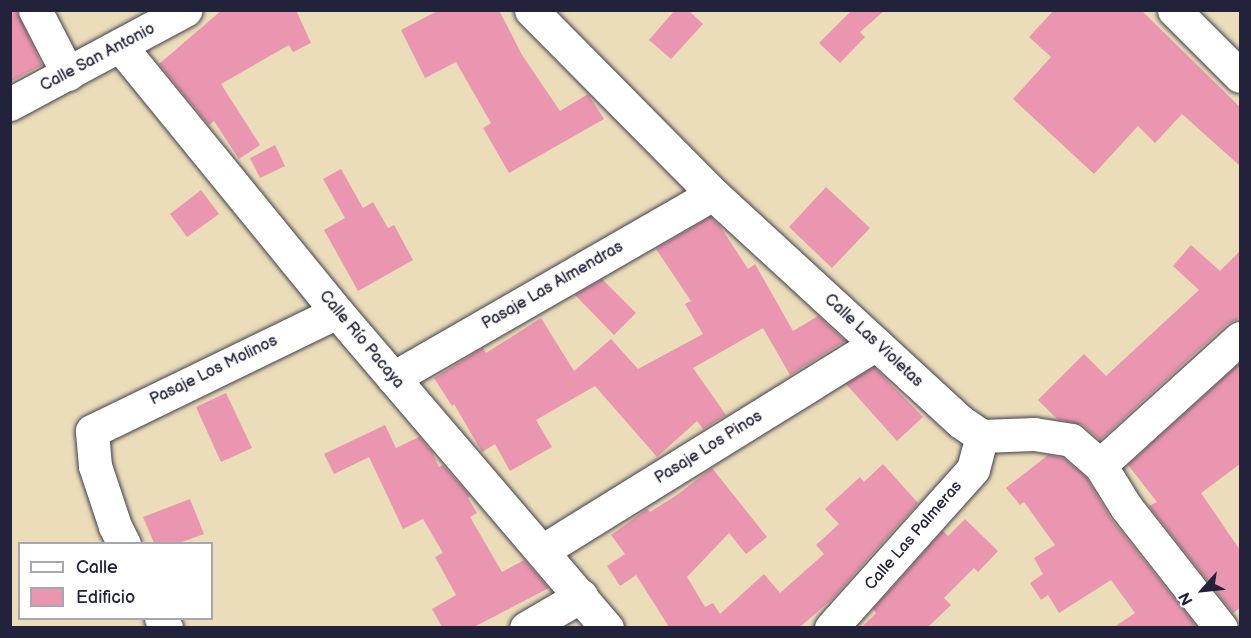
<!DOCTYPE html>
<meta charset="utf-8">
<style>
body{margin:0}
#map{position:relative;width:1251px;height:638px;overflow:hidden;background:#ebddb9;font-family:"Balsamiq Sans",sans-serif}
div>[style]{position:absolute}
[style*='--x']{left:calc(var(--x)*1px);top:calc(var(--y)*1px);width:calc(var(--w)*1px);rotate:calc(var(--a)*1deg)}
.building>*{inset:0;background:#ea96b0}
.roads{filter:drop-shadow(0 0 2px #403e4e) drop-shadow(0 0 2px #403e4e)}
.minor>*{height:33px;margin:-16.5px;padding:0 16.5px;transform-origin:16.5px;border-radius:16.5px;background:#fff}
span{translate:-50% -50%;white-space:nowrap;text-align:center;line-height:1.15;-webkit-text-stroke:4.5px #fff;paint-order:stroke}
.street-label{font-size:16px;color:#22223b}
.frame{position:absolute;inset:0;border:12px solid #22223b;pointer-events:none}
.legend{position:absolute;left:18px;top:542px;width:195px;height:78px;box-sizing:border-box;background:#fff;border:2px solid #a7a7b1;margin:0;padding:8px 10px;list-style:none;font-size:18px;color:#22223b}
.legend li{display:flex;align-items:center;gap:12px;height:30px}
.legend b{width:30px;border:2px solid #a7a7b1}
.north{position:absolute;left:1173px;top:560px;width:60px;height:60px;-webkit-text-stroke:4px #fff;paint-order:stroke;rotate:243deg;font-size:16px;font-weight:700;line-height:24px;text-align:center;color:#22223b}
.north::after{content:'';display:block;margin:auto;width:21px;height:27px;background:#22223b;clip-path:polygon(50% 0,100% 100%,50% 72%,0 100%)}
</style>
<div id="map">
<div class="building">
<div style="clip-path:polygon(10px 10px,16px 10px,42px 65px,10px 82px)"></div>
<div style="clip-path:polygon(222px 10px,296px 10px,311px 43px,293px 52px,289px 45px,221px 84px,260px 145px,239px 159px,214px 121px,209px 125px,159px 64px)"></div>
<div style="clip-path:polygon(439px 10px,499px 10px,522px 55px,560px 111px,588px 94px,604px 119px,509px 173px,483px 128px,491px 123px,456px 62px,425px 78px,401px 30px)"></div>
<div style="clip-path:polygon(675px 10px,688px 10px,703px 24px,671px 59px,649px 40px)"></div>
<div style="clip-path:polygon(852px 10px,885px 10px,860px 32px,865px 37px,840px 63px,819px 43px)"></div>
<div style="clip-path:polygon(1054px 10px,1141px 10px,1240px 107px,1240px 166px,1182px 114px,1155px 143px,1138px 126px,1094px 174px,1013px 99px,1051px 57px,1029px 37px)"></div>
<div style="clip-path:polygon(275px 145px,285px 166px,260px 178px,250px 158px)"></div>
<div style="clip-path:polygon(341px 169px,363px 208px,373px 202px,388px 228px,394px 225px,413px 260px,358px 291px,324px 230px,345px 218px,323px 179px)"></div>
<div style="clip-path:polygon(826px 187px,870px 228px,832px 268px,789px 227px)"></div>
<div style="clip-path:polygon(201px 190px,219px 214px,187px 237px,170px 214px)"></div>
<div style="clip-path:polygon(710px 217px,720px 226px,748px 269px,755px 264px,793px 331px,818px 316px,845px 341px,790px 375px,763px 328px,693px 368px,726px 415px,703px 429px,697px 421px,657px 457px,595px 386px,536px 420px,552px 447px,510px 471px,495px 444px,482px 452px,454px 404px,452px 406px,434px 378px,483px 348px,486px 353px,541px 318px,574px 371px,611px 339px,638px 369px,703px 334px,685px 304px,691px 301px,656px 249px)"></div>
<div style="clip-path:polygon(1191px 245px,1220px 271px,1240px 251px,1240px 318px,1227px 324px,1100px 440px,1083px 425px,1057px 419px,1038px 400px,1084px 354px,1106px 376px,1199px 290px,1173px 266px)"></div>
<div style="clip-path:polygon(602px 279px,636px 313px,614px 335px,575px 295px)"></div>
<div style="clip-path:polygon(1240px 363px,1240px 464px,1201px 493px,1240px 550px,1240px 608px,1233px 613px,1149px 506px,1157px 502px,1128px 465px)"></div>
<div style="clip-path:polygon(874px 367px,923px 417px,897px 441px,846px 384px)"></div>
<div style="clip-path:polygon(226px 393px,252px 448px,221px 462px,196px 407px)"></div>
<div style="clip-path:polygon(385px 425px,396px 448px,419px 437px,432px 452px,439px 467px,443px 465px,470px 496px,468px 498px,477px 513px,470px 517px,502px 572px,524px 560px,549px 588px,474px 627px,442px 627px,432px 609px,456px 595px,435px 557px,443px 553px,423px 519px,403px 529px,369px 457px,334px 474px,324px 454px)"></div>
<div style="clip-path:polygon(1048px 455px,1063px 458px,1086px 477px,1111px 519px,1197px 627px,1114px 627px,1135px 613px,1111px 580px,1059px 613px,1048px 595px,1041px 600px,1030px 583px,1043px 574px,1034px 558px,1055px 545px,1024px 502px,1020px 505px,1006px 488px)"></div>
<div style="clip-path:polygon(883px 464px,918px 503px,831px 600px,800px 627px,669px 627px,636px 575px,620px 586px,607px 566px,625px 554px,611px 535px,647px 509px,650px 512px,677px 495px,712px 468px,767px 537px,746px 554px,729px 533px,687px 577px,705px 607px,713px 603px,720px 614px,764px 574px,780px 593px,824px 554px,816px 545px,839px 524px,825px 509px,860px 477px,864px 482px)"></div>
<div style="clip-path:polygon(190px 499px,204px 534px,179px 543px,154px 543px,143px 517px)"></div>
<div style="clip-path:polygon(965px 519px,998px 551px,978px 572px,974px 568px,944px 598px,951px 605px,928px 627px,862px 627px,876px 613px,873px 609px,943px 531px,948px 536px)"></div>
</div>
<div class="roads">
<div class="minor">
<div style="--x:35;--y:10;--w:72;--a:62.7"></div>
<div style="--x:531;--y:10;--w:259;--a:45.3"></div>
<div style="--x:713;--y:194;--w:337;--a:42.6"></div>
<div style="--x:961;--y:422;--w:25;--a:34"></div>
<div style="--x:982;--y:436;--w:52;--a:-2.2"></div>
<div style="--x:1034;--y:434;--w:37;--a:9"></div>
<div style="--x:1071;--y:440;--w:38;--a:41"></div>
<div style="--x:1100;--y:465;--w:49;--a:58.2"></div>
<div style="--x:1126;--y:507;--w:154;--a:51.9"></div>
<div style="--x:1174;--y:10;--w:93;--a:45"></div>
<div style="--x:121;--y:47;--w:342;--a:50.8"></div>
<div style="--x:337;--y:312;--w:416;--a:49.5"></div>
<div style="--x:10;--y:104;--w:199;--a:-28.2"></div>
<div style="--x:393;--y:378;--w:369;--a:-29.9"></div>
<div style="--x:1100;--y:465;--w:189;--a:-42.2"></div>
<div style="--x:124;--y:544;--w:20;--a:-117"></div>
<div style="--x:115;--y:526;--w:63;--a:-108.4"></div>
<div style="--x:95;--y:466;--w:35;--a:-95"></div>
<div style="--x:92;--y:431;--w:272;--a:-25.9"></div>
<div style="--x:542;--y:551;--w:393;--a:-31.8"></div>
<div style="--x:161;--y:618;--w:11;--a:63"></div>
<div style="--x:526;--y:628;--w:64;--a:-30.2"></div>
<div style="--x:831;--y:628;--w:213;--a:-48.2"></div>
<div style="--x:973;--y:469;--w:34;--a:-75"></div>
</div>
</div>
<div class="street-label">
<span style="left:98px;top:58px;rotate:-28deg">Calle San Antonio</span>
<span style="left:553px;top:286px;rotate:-30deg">Pasaje Las Almendras</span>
<span style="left:361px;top:340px;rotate:50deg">Calle Río Pacaya</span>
<span style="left:873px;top:341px;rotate:43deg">Calle Las Violetas</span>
<span style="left:214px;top:371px;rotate:-26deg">Pasaje Los Molinos</span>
<span style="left:709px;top:448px;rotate:-32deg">Pasaje Los Pinos</span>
<span style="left:914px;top:536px;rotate:-49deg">Calle Las Palmeras</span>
</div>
<div class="frame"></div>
<ul class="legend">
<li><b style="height:8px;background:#fff"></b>Calle</li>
<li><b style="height:16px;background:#ea96b0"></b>Edificio</li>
</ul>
<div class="north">N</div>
</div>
